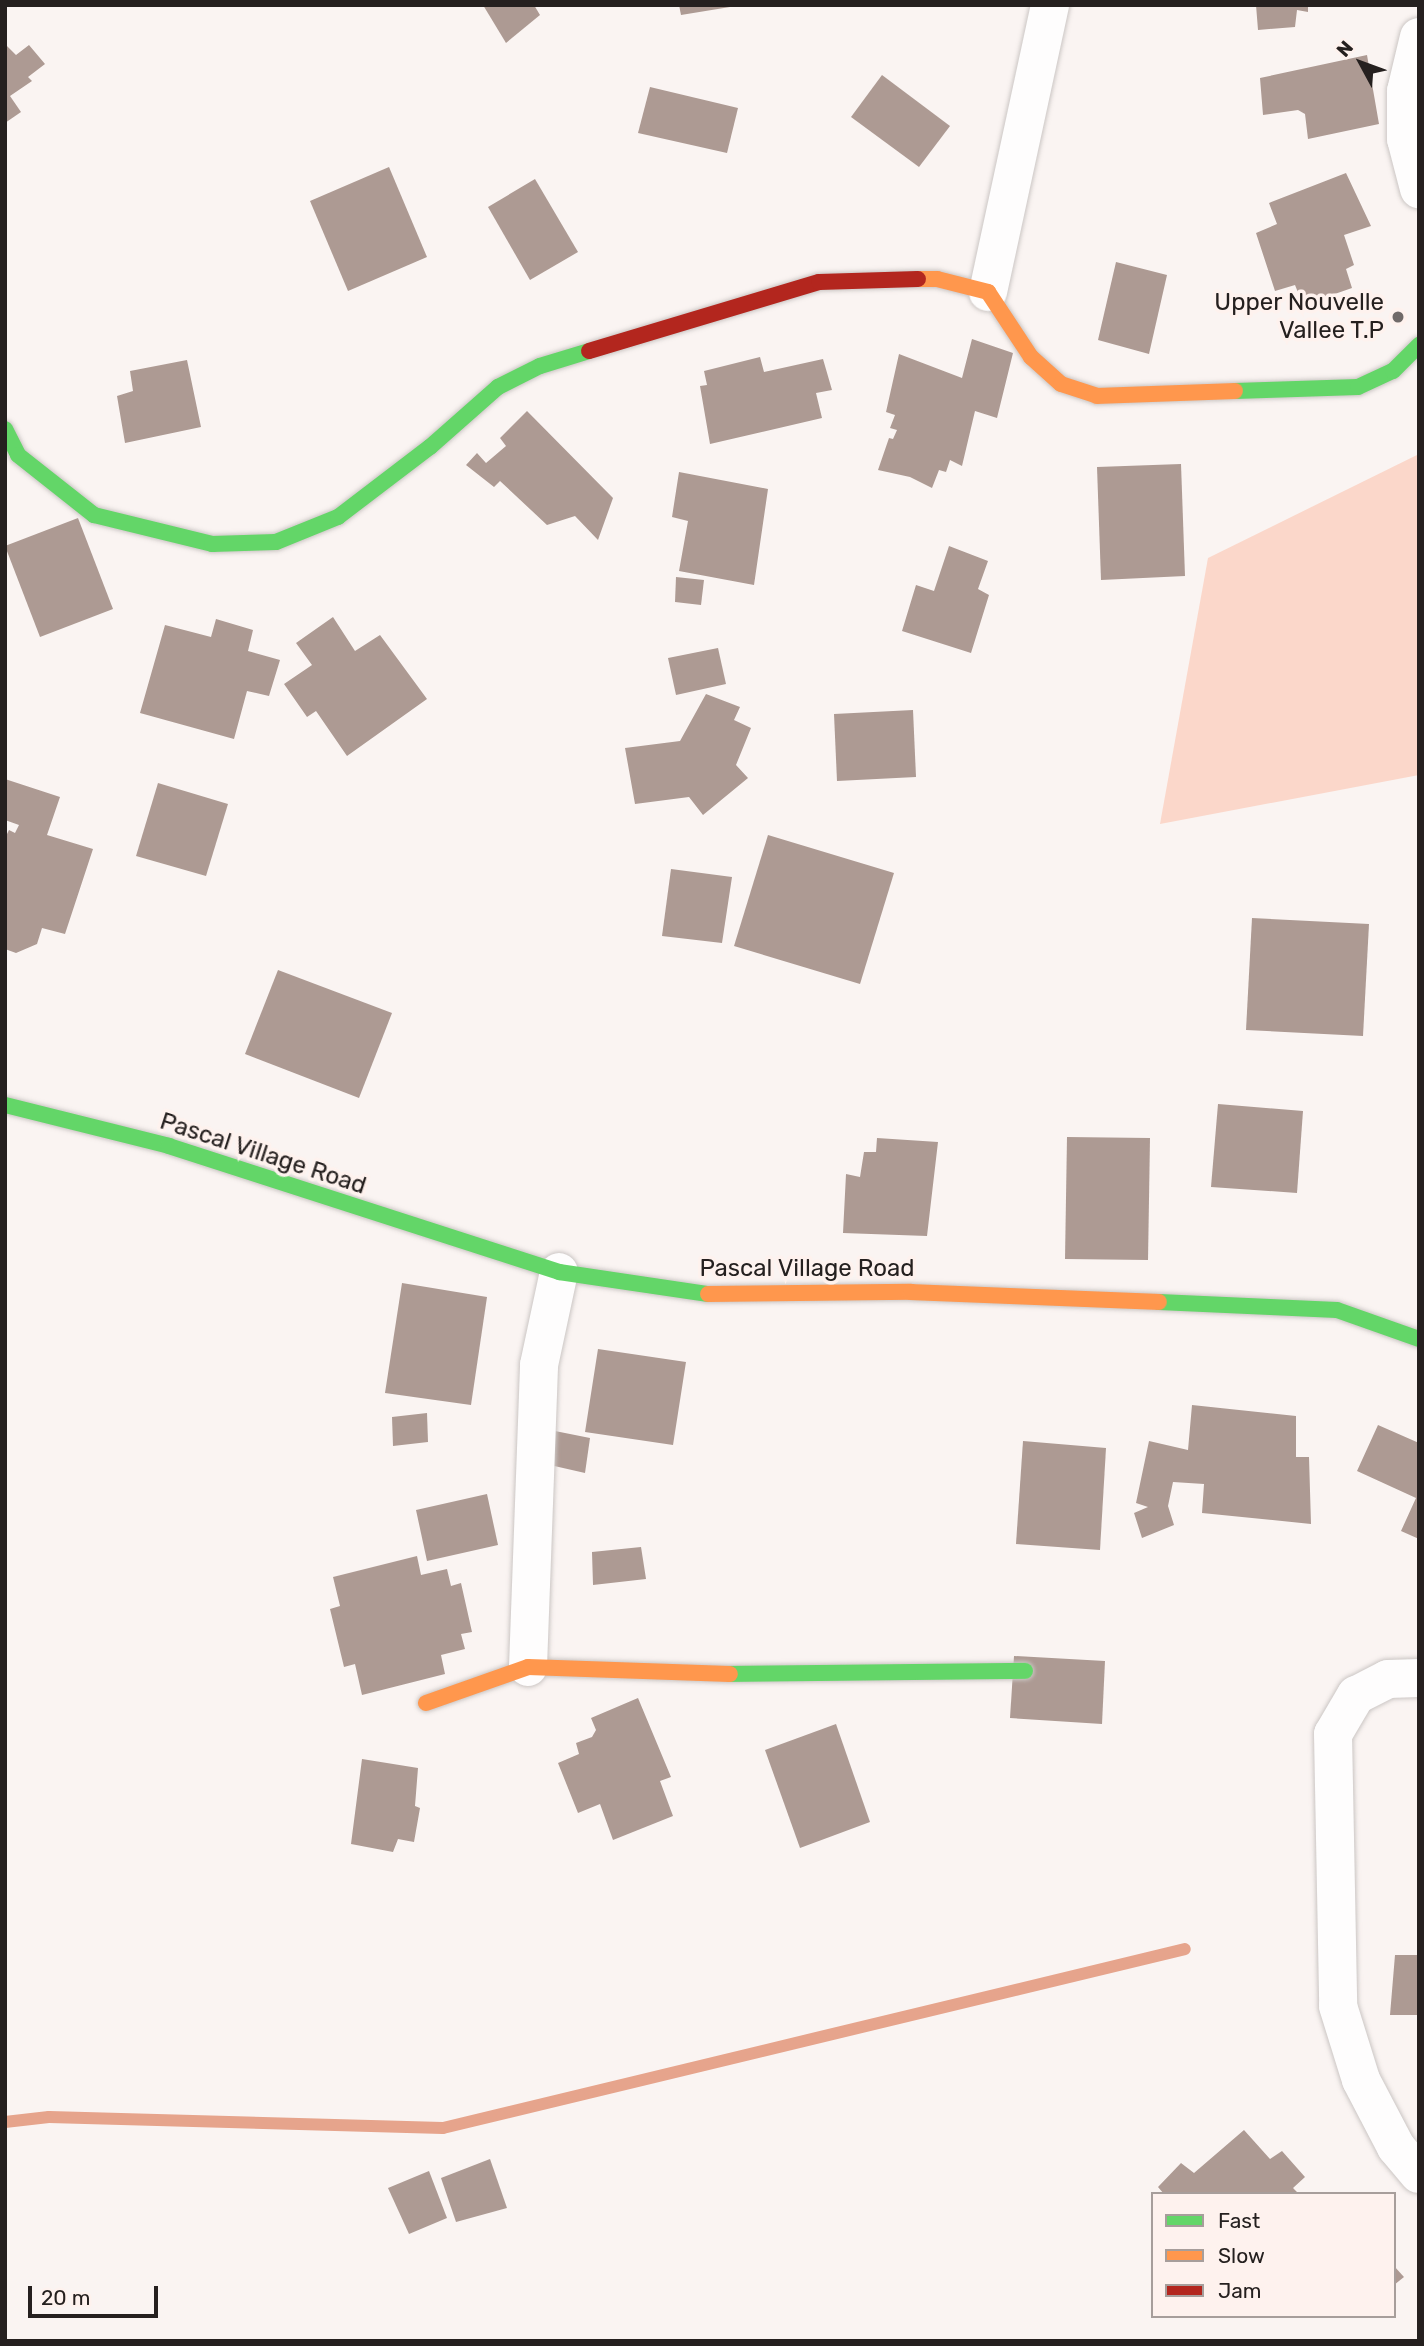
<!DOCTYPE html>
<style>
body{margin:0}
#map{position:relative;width:1424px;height:2346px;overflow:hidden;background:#faf4f2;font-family:Rubik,sans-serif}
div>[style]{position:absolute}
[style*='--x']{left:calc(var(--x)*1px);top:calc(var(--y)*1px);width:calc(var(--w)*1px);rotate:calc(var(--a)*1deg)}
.green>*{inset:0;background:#fbd7ca}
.stream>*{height:12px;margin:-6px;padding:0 6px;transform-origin:6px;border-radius:6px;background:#e6a48c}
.building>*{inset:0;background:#ad9a93}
.roads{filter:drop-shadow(0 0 2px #cbc6c4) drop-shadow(0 0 2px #cbc6c4)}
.street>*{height:38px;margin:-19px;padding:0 19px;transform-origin:19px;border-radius:19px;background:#fefdfd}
.fast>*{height:16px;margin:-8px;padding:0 8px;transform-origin:8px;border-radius:8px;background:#63d668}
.slow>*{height:16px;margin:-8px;padding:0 8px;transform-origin:8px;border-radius:8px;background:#ff974d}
.jam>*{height:16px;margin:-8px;padding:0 8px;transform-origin:8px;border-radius:8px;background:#b3261e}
.dots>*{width:19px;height:19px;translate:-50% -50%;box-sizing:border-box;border:4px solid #fef2ee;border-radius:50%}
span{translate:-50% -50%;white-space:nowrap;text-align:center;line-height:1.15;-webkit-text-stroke:7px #fef2ee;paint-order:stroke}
.poi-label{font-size:24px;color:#25201f}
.right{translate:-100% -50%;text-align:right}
.street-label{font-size:24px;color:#25201f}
.frame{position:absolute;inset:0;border:7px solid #25201f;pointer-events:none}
.legend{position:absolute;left:1151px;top:2192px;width:245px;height:126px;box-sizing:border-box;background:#fef2ee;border:2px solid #a79e9b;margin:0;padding:9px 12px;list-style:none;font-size:21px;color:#25201f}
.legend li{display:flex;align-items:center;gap:14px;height:35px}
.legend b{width:35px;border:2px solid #a79e9b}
.north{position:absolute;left:1326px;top:28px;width:70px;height:70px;-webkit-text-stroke:5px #fef2ee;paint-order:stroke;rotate:311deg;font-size:19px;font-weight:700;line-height:28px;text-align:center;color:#25201f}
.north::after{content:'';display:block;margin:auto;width:24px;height:32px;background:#25201f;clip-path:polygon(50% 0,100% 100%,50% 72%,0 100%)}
.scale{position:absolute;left:28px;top:2286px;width:130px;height:32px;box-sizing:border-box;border:4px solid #25201f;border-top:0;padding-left:9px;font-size:21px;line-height:24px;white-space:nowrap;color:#25201f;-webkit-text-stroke:5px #fef2ee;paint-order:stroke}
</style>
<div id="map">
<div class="green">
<div style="clip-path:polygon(1419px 454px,1419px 775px,1160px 824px,1208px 558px)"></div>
</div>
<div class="stream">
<div style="--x:5;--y:2122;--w:44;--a:-6.5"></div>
<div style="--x:49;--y:2117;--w:394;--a:1.6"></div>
<div style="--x:443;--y:2128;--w:763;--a:-13.56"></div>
</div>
<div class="building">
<div style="clip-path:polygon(483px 5px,534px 5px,540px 15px,506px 43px)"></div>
<div style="clip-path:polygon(679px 5px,730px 5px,730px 7px,681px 15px)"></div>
<div style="clip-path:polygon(1256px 5px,1308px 5px,1308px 12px,1297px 10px,1295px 27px,1258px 30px)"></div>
<div style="clip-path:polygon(5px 44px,16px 55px,29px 45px,45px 64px,28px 77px,32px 81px,10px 96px,21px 112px,5px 123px)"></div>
<div style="clip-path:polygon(1367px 55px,1379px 124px,1308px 139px,1305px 114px,1298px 110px,1263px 115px,1260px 78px)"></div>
<div style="clip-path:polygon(882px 75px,950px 126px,919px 167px,851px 117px)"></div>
<div style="clip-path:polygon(650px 87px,738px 108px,727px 153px,638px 133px)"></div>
<div style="clip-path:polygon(389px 167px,427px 257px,348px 291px,310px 201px)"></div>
<div style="clip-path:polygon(1346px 173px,1371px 226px,1344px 235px,1354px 265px,1346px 269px,1352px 288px,1303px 305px,1295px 285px,1275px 291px,1256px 233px,1277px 224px,1269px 203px)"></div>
<div style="clip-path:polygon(535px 179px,578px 252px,530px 280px,488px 207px)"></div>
<div style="clip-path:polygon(1116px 262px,1167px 275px,1149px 354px,1098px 340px)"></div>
<div style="clip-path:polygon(972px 339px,1013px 353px,997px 418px,975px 411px,962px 466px,950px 460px,946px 472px,939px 470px,932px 488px,910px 477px,878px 470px,889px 438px,893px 439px,897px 430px,890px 428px,895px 415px,886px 412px,899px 354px,962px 378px)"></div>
<div style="clip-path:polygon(760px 357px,764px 372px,823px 359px,832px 390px,816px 393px,822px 418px,710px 444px,700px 386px,707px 385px,704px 371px)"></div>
<div style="clip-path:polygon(187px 360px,201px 427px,125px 443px,117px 396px,133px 391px,130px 371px)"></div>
<div style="clip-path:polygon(527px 411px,613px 498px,598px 540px,575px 516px,547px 525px,500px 481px,494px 487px,466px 465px,477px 453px,486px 463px,506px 446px,500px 438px)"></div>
<div style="clip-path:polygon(1181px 464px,1185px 576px,1101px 580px,1097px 467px)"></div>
<div style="clip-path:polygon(679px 472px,768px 489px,754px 585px,679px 571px,688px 521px,672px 517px)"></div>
<div style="clip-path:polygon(78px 518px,113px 609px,40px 637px,5px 546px)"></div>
<div style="clip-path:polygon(949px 546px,988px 561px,978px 589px,989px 595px,971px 653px,902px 631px,916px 585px,934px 591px)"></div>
<div style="clip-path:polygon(676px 577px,704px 580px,701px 605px,675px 602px)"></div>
<div style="clip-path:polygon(333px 617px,355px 651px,380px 635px,427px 699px,347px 756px,316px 711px,307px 717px,284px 684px,312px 665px,296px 643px)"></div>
<div style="clip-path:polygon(216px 619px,253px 630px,248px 651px,280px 660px,269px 696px,247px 691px,234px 739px,140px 713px,165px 625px,211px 637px)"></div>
<div style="clip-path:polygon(718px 648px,726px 684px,676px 695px,668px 658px)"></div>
<div style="clip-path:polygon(706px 694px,740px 707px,734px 720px,751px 728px,736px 765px,748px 778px,703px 815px,689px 797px,635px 804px,625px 748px,680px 741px)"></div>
<div style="clip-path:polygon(913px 710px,916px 777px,837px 781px,834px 714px)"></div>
<div style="clip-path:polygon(5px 779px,60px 797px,47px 835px,93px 849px,65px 934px,42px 928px,37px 944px,16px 953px,5px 949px,5px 838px,9px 830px,15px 833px,19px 825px,5px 820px)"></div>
<div style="clip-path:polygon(158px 783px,228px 804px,206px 876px,136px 856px)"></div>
<div style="clip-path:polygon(768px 835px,894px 873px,860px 984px,734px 946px)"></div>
<div style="clip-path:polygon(671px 869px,732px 877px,722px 943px,662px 936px)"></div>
<div style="clip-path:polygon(1252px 918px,1369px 924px,1363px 1036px,1246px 1030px)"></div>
<div style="clip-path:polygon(278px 970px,392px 1013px,359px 1098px,245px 1054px)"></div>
<div style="clip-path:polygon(1218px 1104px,1303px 1111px,1297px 1193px,1211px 1187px)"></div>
<div style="clip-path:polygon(1067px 1137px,1150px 1138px,1148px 1260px,1065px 1259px)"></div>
<div style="clip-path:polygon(877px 1138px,938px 1142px,927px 1236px,843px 1233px,846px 1174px,860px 1177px,864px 1152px,876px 1152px)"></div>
<div style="clip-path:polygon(402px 1283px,487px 1297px,471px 1405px,385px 1393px)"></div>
<div style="clip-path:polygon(598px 1349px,686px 1362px,673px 1445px,585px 1432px)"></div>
<div style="clip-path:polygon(1192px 1405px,1296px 1416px,1296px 1457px,1309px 1457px,1311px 1524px,1202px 1513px,1204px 1484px,1173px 1482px,1168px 1506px,1174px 1525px,1142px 1538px,1134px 1513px,1148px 1507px,1136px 1503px,1149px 1441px,1188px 1450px)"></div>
<div style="clip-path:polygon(427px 1413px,428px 1442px,393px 1446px,392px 1417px)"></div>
<div style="clip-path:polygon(1378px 1425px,1419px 1443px,1419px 1539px,1401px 1531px,1416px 1498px,1357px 1471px)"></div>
<div style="clip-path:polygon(555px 1431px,590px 1438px,585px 1473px,550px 1465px)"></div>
<div style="clip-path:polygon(1023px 1441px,1106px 1448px,1100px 1550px,1016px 1544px)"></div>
<div style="clip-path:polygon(487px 1494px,498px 1545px,427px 1561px,416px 1510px)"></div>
<div style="clip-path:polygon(641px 1547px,646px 1579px,593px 1585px,592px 1552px)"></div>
<div style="clip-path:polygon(417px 1556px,421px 1575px,447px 1569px,451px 1586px,461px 1583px,472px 1632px,461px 1634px,465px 1649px,441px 1655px,445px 1674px,362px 1695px,355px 1664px,344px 1667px,330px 1609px,340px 1606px,333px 1577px)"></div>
<div style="clip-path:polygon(1014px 1656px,1105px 1661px,1102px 1724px,1010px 1718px)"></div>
<div style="clip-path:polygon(638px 1698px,671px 1777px,660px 1781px,673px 1816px,613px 1840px,600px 1804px,578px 1813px,558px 1763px,579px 1754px,576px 1743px,592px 1737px,596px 1730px,591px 1718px)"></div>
<div style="clip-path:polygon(836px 1724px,870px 1822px,800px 1848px,765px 1750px)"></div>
<div style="clip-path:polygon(362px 1759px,418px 1768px,415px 1806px,420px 1808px,414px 1842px,398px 1839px,393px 1852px,351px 1844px)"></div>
<div style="clip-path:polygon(1395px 1955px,1419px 1955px,1419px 2015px,1390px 2015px)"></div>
<div style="clip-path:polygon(1244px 2130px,1270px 2159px,1282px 2151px,1305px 2177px,1293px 2188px,1299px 2194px,1164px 2194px,1158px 2187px,1181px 2163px,1194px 2173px)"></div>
<div style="clip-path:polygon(490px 2159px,507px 2208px,456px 2222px,441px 2178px)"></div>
<div style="clip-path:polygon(429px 2171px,447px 2218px,409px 2234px,388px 2188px)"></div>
<div style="clip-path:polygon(1394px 2266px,1404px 2277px,1394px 2285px)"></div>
</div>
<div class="roads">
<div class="street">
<div style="--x:1419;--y:37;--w:56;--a:103.5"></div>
<div style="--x:1406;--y:91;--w:48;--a:90"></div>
<div style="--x:1406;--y:139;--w:52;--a:75.4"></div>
<div style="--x:988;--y:292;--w:294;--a:-77.8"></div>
<div style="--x:528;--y:1667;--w:302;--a:-87.9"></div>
<div style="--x:539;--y:1365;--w:95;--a:-77.9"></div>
<div style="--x:1419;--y:1678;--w:31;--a:178"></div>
<div style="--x:1388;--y:1679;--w:36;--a:153"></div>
<div style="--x:1356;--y:1695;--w:45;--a:120.5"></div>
<div style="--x:1333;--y:1734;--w:272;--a:88.9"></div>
<div style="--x:1338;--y:2006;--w:77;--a:72.7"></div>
<div style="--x:1361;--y:2080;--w:76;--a:62.4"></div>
<div style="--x:1396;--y:2147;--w:35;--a:50"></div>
</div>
<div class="fast">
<div style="--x:1235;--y:391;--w:123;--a:-1.9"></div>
<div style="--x:1358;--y:387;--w:38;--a:-25"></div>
<div style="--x:1393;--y:371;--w:37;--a:-45"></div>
<div style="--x:5;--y:429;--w:29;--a:63"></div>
<div style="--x:18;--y:455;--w:97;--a:38.3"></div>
<div style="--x:94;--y:515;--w:122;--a:13.8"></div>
<div style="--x:212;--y:544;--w:64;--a:-1.8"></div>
<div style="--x:276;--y:542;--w:67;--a:-22"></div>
<div style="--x:338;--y:517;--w:116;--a:-37.3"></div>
<div style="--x:430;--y:447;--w:91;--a:-41.4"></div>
<div style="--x:498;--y:387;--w:47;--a:-26.6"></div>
<div style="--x:540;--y:366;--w:51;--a:-17"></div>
<div style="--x:5;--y:1105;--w:169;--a:14"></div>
<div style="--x:169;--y:1146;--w:410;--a:17.9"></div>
<div style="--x:559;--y:1272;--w:151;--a:8.4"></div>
<div style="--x:1159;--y:1302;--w:178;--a:2.6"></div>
<div style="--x:1337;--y:1310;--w:87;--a:19.5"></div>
<div style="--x:730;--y:1674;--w:295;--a:-0.6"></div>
</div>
<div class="slow">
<div style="--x:918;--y:279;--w:19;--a:0"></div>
<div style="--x:937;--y:279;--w:53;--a:14.3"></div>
<div style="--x:988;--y:292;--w:78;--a:56.5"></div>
<div style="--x:1031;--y:357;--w:40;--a:42"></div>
<div style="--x:1061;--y:384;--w:38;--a:18"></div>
<div style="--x:1097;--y:396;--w:138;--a:-2.1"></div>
<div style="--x:708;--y:1294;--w:203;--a:-0.6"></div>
<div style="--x:911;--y:1292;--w:248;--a:2.3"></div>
<div style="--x:426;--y:1703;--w:108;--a:-19.4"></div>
<div style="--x:528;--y:1667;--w:202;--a:2"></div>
</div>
<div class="jam">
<div style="--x:589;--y:351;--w:240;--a:-16.7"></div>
<div style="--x:819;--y:282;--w:99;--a:-1.7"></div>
</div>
</div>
<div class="dots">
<div style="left:1398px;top:317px;background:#706a69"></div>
</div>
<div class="poi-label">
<span class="right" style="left:1384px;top:317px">Upper Nouvelle<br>Vallee T.P</span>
</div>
<div class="street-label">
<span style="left:263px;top:1154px;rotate:18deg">Pascal Village Road</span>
<span style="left:807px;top:1269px">Pascal Village Road</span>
</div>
<div class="frame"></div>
<ul class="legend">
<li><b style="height:9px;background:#63d668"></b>Fast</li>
<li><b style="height:9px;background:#ff974d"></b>Slow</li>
<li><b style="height:9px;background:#b3261e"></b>Jam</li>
</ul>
<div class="north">N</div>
<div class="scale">20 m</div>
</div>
